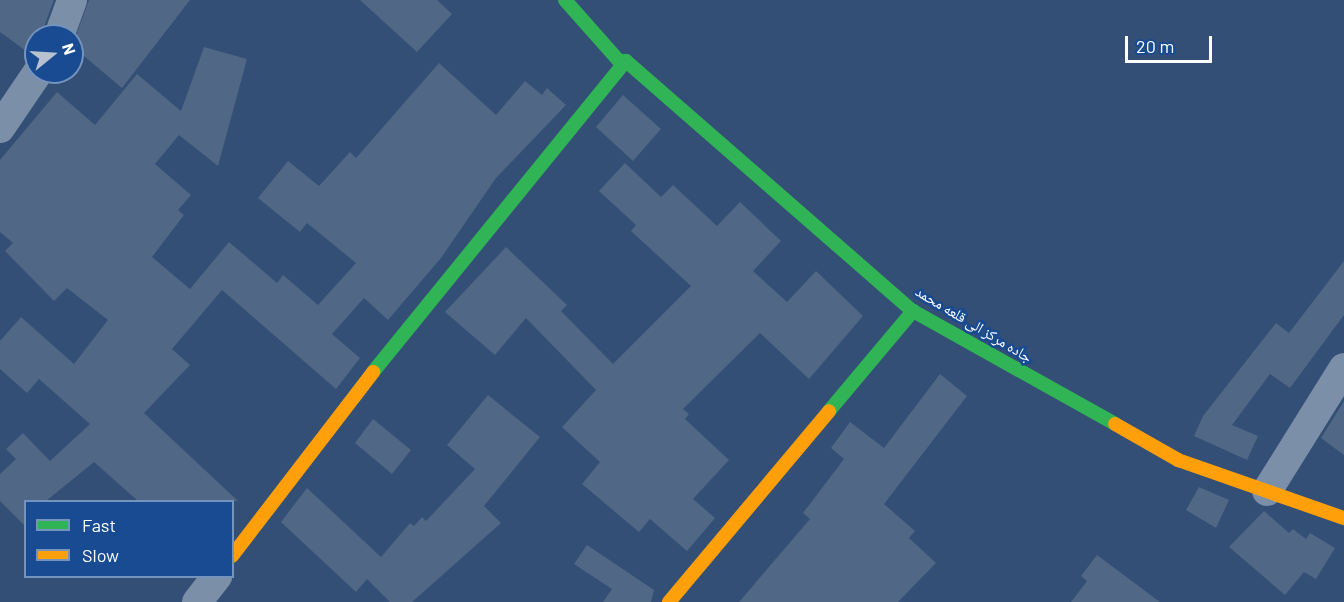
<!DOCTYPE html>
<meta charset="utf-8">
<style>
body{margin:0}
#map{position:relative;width:1344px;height:602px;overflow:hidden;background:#334f76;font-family:Barlow,"Noto Naskh Arabic",sans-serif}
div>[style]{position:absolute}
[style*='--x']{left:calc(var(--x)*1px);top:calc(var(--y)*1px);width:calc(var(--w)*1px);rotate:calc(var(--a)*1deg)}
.building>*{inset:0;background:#506785}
.street>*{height:30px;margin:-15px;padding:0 15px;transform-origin:15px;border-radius:15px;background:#7b8fa9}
.fast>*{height:14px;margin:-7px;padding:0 7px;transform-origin:7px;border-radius:7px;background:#30b455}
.slow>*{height:14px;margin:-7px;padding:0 7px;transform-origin:7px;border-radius:7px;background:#ff9f0a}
span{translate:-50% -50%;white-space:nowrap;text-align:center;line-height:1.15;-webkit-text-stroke:5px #184b91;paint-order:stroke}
.street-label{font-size:15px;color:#fff}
.legend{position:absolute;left:24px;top:500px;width:210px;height:78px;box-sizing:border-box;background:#184b91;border:2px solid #7493bd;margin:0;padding:8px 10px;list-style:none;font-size:18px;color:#fff}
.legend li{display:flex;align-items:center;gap:12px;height:30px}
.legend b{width:30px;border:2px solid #7493bd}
.north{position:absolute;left:24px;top:24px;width:60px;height:60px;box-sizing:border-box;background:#184b91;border:2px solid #7493bd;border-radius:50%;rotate:72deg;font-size:16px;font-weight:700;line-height:24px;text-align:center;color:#fff}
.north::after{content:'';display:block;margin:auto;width:21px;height:27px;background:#b8c1cf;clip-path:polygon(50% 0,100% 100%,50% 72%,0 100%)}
.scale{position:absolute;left:1125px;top:36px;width:87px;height:27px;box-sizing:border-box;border:3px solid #fff;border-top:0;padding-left:8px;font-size:18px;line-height:21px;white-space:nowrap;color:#fff;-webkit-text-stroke:4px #184b91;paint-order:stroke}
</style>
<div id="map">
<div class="building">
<div style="clip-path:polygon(0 0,54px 0,33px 56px,0 32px)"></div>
<div style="clip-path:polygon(89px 0,190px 0,122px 88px,72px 46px)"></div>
<div style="clip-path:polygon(360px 0,437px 0,452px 14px,417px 52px)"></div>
<div style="clip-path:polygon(204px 47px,247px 59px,218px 166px,179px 135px,155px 164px,191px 195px,178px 210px,184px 215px,152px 257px,190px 289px,229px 242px,277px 283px,283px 275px,318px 305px,356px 263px,307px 223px,300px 232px,258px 198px,288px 161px,319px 186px,350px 152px,356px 158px,439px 63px,496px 115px,525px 81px,542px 95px,547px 88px,566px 105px,496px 178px,441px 258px,388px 320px,364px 298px,332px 334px,360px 358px,336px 389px,222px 290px,172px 349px,190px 365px,144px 413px,238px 501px,138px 501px,94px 462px,46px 501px,26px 501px,26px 527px,0 501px,0 474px,16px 459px,6px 449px,23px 433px,50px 461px,90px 424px,39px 379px,27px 393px,0 369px,0 341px,21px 317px,74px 364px,108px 320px,67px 288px,54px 301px,5px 251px,13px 243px,0 232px,0 160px,57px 92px,95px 125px,137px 74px,181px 111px)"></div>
<div style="clip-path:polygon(623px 95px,661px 129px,633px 161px,596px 127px)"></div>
<div style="clip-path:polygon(625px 163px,661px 197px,673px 185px,717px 226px,740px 202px,781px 241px,753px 271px,787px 302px,816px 271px,863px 316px,809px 379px,760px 333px,683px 409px,689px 414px,685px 419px,729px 460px,693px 499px,715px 518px,687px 551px,650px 519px,639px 532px,582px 484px,600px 462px,562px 427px,596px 390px,526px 318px,495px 355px,445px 312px,506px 247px,567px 305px,561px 311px,613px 364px,691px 286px,631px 231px,636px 225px,599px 191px)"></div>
<div style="clip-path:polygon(1344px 261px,1344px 315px,1290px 388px,1270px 374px,1232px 425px,1258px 436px,1247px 460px,1194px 436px,1203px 416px,1276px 323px,1289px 333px)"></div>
<div style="clip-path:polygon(940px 374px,967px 396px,884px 504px,915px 531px,909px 538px,936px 563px,898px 602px,739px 602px,810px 519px,803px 513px,844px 459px,831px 448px,850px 422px,884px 448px)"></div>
<div style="clip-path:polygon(488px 395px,540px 437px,484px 506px,501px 523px,412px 602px,390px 602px,367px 579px,356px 592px,281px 522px,307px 488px,381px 557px,410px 523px,414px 526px,422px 517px,426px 521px,475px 469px,447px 445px)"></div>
<div style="clip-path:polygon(1344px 401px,1344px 455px,1321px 438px)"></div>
<div style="clip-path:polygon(373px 419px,411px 450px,392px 474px,355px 443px)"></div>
<div style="clip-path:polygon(1199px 487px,1229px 500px,1216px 528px,1186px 510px)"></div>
<div style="clip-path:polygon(1264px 511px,1289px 533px,1293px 529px,1306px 539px,1310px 533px,1335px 548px,1316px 579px,1304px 572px,1285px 595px,1229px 547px)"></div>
<div style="clip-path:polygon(587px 545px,654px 590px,651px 602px,603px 602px,612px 589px,574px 564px)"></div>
<div style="clip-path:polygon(1097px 555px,1160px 602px,1071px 602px,1087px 581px,1081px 576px)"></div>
</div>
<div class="street">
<div style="--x:59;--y:36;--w:38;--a:-70"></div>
<div style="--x:0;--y:128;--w:68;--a:-55.8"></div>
<div style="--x:1267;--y:491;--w:145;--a:-58"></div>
<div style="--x:197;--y:602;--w:33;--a:-52"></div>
</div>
<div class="fast">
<div style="--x:565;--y:0;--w:81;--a:48.5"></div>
<div style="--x:619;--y:61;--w:7;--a:0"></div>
<div style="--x:626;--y:61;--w:381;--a:41.1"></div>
<div style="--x:913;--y:311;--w:231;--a:29.2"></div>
<div style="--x:373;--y:372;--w:401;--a:-50.9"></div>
<div style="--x:829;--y:411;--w:131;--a:-50"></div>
</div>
<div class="slow">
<div style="--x:1115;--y:424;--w:73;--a:29.7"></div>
<div style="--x:1178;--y:460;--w:176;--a:19.3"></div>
<div style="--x:232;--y:556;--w:232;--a:-52.5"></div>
<div style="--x:669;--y:602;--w:249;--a:-50"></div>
</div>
<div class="street-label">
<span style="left:974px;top:324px;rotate:31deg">جاده مرکز الی قلعه محمد</span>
</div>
<ul class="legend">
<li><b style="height:8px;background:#30b455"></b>Fast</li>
<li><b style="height:8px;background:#ff9f0a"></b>Slow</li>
</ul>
<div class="north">N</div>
<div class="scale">20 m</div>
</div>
